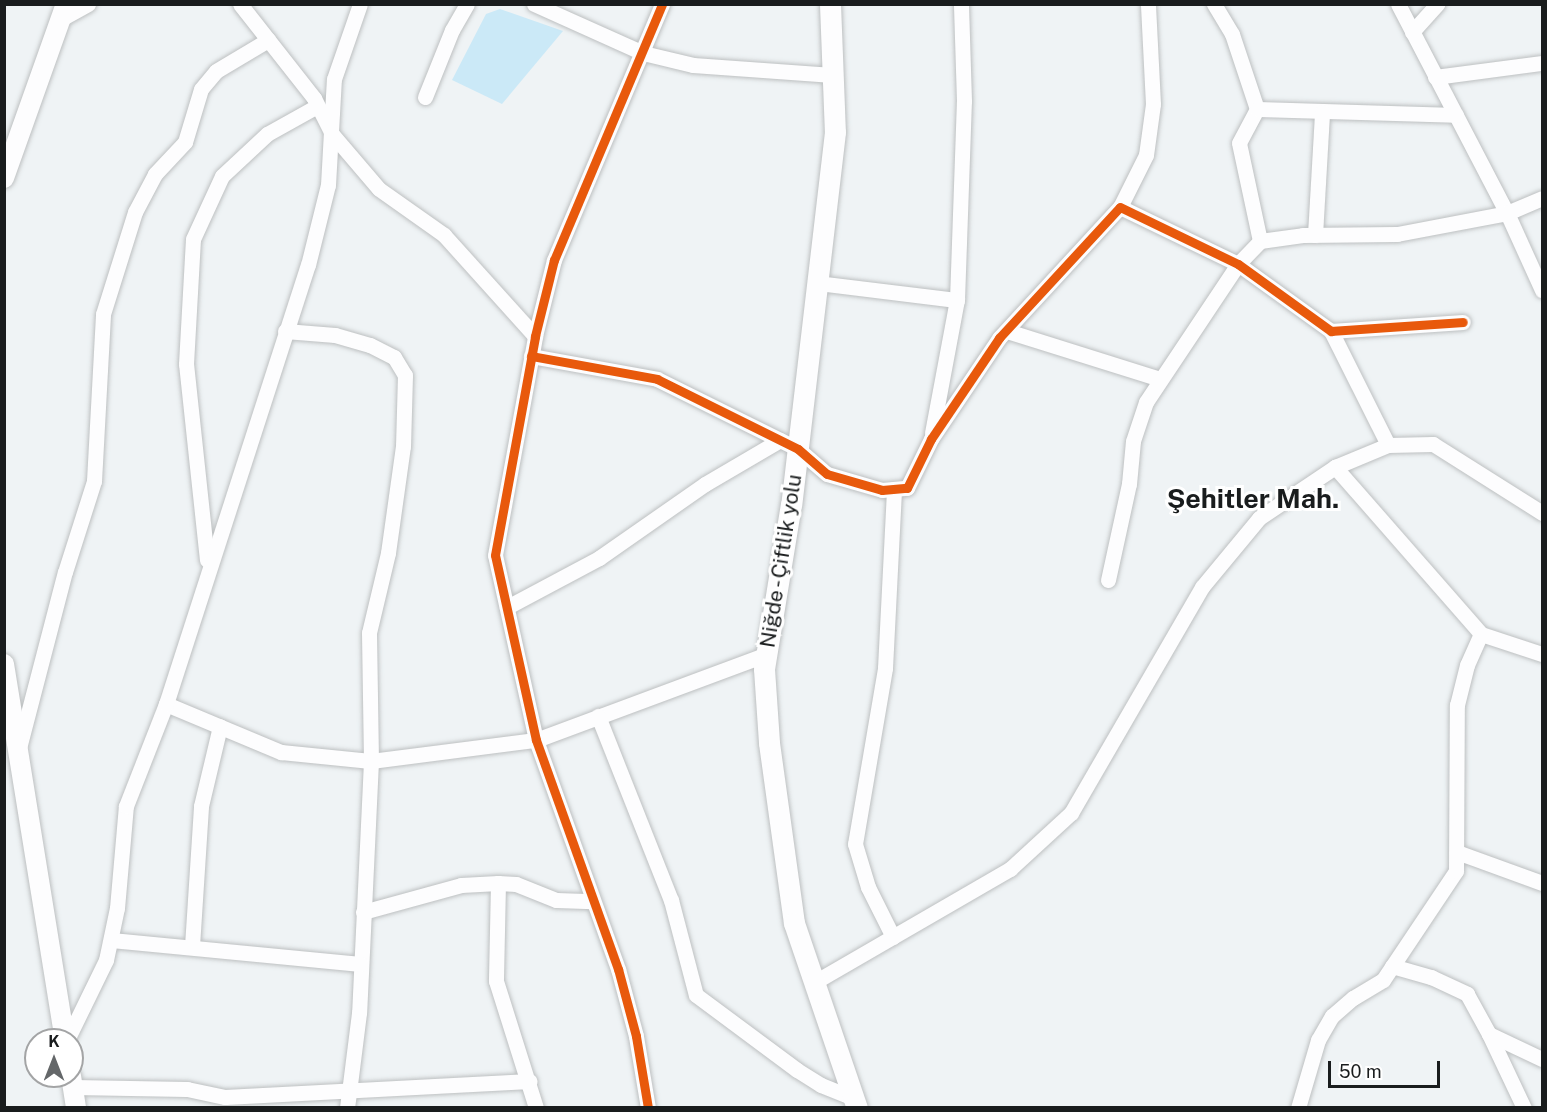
<!DOCTYPE html>
<meta charset="utf-8">
<style>
body{margin:0}
#map{position:relative;width:1547px;height:1112px;overflow:hidden;background:#eff3f5;font-family:"Public Sans",sans-serif}
div>[style]{position:absolute}
[style*='--x']{left:calc(var(--x)*1px);top:calc(var(--y)*1px);width:calc(var(--w)*1px);rotate:calc(var(--a)*1deg)}
.green>*{inset:0;background:#cbe9f7}
.roads{filter:drop-shadow(0 0 2px #bdc0c1) drop-shadow(0 0 2px #bdc0c1)}
.minor>*{height:15px;margin:-7.5px;padding:0 7.5px;transform-origin:7.5px;border-radius:7.5px;background:#fdfdfe}
.tertiary>*{height:20px;margin:-10px;padding:0 10px;transform-origin:10px;border-radius:10px;background:#fdfdfe}
.secondary>*{height:21px;margin:-10.5px;padding:0 10.5px;transform-origin:10.5px;border-radius:10.5px;background:#fdfdfe}
.cycleway>*{height:9px;margin:-4.5px;padding:0 4.5px;transform-origin:4.5px;border-radius:4.5px;background:#e8590c}
span{translate:-50% -50%;white-space:nowrap;text-align:center;line-height:1.15;-webkit-text-stroke:6px #fff;paint-order:stroke}
.street-label{font-size:21px;color:#191c1d}
.district-label{font-size:27px;color:#191c1d;font-weight:700}
.frame{position:absolute;inset:0;border:6px solid #191c1d;pointer-events:none}
.north{position:absolute;left:24px;top:1028px;width:60px;height:60px;box-sizing:border-box;background:#fff;border:2px solid #a3a4a5;border-radius:50%;rotate:0deg;font-size:16px;font-weight:700;line-height:24px;text-align:center;color:#191c1d}
.north::after{content:'';display:block;margin:auto;width:21px;height:27px;background:#646769;clip-path:polygon(50% 0,100% 100%,50% 72%,0 100%)}
.scale{position:absolute;left:1328px;top:1061px;width:112px;height:27px;box-sizing:border-box;border:3px solid #191c1d;border-top:0;padding-left:8px;font-size:18px;line-height:21px;white-space:nowrap;color:#191c1d;-webkit-text-stroke:4px #fff;paint-order:stroke}
</style>
<div id="map">
<div class="green">
<div style="clip-path:polygon(500px 9px,563px 31px,502px 104px,452px 80px,486px 14px)"></div>
</div>
<div class="roads">
<div class="minor">
<div style="--x:240;--y:4;--w:120;--a:51.8"></div>
<div style="--x:314;--y:98;--w:40;--a:63.4"></div>
<div style="--x:332;--y:134;--w:72;--a:49.5"></div>
<div style="--x:379;--y:189;--w:80;--a:35.3"></div>
<div style="--x:444;--y:235;--w:136;--a:48"></div>
<div style="--x:534;--y:4;--w:120;--a:24.2"></div>
<div style="--x:643;--y:53;--w:51;--a:13.5"></div>
<div style="--x:693;--y:65;--w:140;--a:4.1"></div>
<div style="--x:1214;--y:4;--w:35;--a:59"></div>
<div style="--x:1232;--y:34;--w:79;--a:71.6"></div>
<div style="--x:1257;--y:109;--w:38;--a:118"></div>
<div style="--x:1239;--y:143;--w:100;--a:77.9"></div>
<div style="--x:1398;--y:4;--w:236;--a:62.5"></div>
<div style="--x:1507;--y:213;--w:85;--a:65.6"></div>
<div style="--x:61;--y:19;--w:31;--a:-29"></div>
<div style="--x:1412;--y:32;--w:38;--a:-48"></div>
<div style="--x:1435;--y:77;--w:108;--a:-7.5"></div>
<div style="--x:425;--y:97;--w:72;--a:-68.1"></div>
<div style="--x:452;--y:30;--w:30;--a:-60"></div>
<div style="--x:1257;--y:109;--w:199;--a:1.7"></div>
<div style="--x:1120;--y:207;--w:58;--a:-63.4"></div>
<div style="--x:1146;--y:155;--w:51;--a:-82.2"></div>
<div style="--x:1153;--y:104;--w:100;--a:-92.9"></div>
<div style="--x:1315;--y:235;--w:123;--a:-86.7"></div>
<div style="--x:818;--y:283;--w:140;--a:7"></div>
<div style="--x:285;--y:331;--w:50;--a:4.6"></div>
<div style="--x:335;--y:335;--w:36;--a:16"></div>
<div style="--x:370;--y:345;--w:27;--a:27"></div>
<div style="--x:394;--y:357;--w:21;--a:59"></div>
<div style="--x:405;--y:375;--w:71;--a:91.6"></div>
<div style="--x:403;--y:446;--w:108;--a:98"></div>
<div style="--x:388;--y:553;--w:82;--a:103.4"></div>
<div style="--x:369;--y:633;--w:128;--a:89.1"></div>
<div style="--x:371;--y:761;--w:252;--a:92.7"></div>
<div style="--x:359;--y:1013;--w:96;--a:97.2"></div>
<div style="--x:1007;--y:331;--w:160;--a:17.4"></div>
<div style="--x:1331;--y:331;--w:127;--a:63.4"></div>
<div style="--x:531;--y:356;--w:128;--a:10.3"></div>
<div style="--x:657;--y:379;--w:157;--a:26.4"></div>
<div style="--x:798;--y:449;--w:38;--a:41"></div>
<div style="--x:827;--y:474;--w:57;--a:16.2"></div>
<div style="--x:882;--y:490;--w:25;--a:-5"></div>
<div style="--x:907;--y:488;--w:55;--a:-63.9"></div>
<div style="--x:931;--y:439;--w:122;--a:-56"></div>
<div style="--x:999;--y:338;--w:178;--a:-47.3"></div>
<div style="--x:1120;--y:207;--w:131;--a:25.8"></div>
<div style="--x:1238;--y:264;--w:115;--a:35.8"></div>
<div style="--x:1331;--y:331;--w:132;--a:-3.9"></div>
<div style="--x:932;--y:433;--w:135;--a:-79.4"></div>
<div style="--x:957;--y:300;--w:199;--a:-88"></div>
<div style="--x:964;--y:101;--w:97;--a:-91.8"></div>
<div style="--x:1335;--y:467;--w:222;--a:48.8"></div>
<div style="--x:1481;--y:634;--w:64;--a:18.2"></div>
<div style="--x:207;--y:560;--w:197;--a:-96.1"></div>
<div style="--x:186;--y:364;--w:125;--a:-86.8"></div>
<div style="--x:193;--y:239;--w:69;--a:-65.3"></div>
<div style="--x:222;--y:176;--w:62;--a:-43"></div>
<div style="--x:267;--y:134;--w:57;--a:-29.2"></div>
<div style="--x:1108;--y:580;--w:98;--a:-77.7"></div>
<div style="--x:1129;--y:484;--w:43;--a:-84.7"></div>
<div style="--x:1133;--y:441;--w:41;--a:-71.6"></div>
<div style="--x:1146;--y:402;--w:166;--a:-56.3"></div>
<div style="--x:1238;--y:264;--w:32;--a:-46"></div>
<div style="--x:1260;--y:241;--w:43;--a:-7.9"></div>
<div style="--x:1303;--y:235;--w:94;--a:-0.6"></div>
<div style="--x:1397;--y:234;--w:112;--a:-10.8"></div>
<div style="--x:1507;--y:213;--w:38;--a:-23"></div>
<div style="--x:507;--y:607;--w:104;--a:-28"></div>
<div style="--x:599;--y:558;--w:129;--a:-34.9"></div>
<div style="--x:705;--y:484;--w:87;--a:-30.4"></div>
<div style="--x:166;--y:704;--w:125;--a:22.7"></div>
<div style="--x:281;--y:752;--w:90;--a:5.7"></div>
<div style="--x:371;--y:761;--w:166;--a:-7.3"></div>
<div style="--x:536;--y:740;--w:246;--a:-20.4"></div>
<div style="--x:598;--y:716;--w:198;--a:68.4"></div>
<div style="--x:671;--y:900;--w:98;--a:75.3"></div>
<div style="--x:696;--y:995;--w:126;--a:36.6"></div>
<div style="--x:797;--y:1070;--w:28;--a:32"></div>
<div style="--x:821;--y:1085;--w:35;--a:22"></div>
<div style="--x:19;--y:748;--w:182;--a:-75.4"></div>
<div style="--x:65;--y:572;--w:96;--a:-72.3"></div>
<div style="--x:94;--y:481;--w:167;--a:-86.9"></div>
<div style="--x:103;--y:314;--w:107;--a:-72.6"></div>
<div style="--x:135;--y:212;--w:43;--a:-62.2"></div>
<div style="--x:155;--y:174;--w:44;--a:-46.8"></div>
<div style="--x:185;--y:142;--w:55;--a:-73.2"></div>
<div style="--x:201;--y:89;--w:23;--a:-50"></div>
<div style="--x:216;--y:71;--w:61;--a:-30.8"></div>
<div style="--x:1457;--y:852;--w:90;--a:20"></div>
<div style="--x:498;--y:883;--w:98;--a:91.2"></div>
<div style="--x:496;--y:981;--w:133;--a:72.5"></div>
<div style="--x:363;--y:912;--w:102;--a:-15.4"></div>
<div style="--x:461;--y:885;--w:37;--a:-3"></div>
<div style="--x:498;--y:883;--w:18;--a:3"></div>
<div style="--x:516;--y:884;--w:43;--a:21.8"></div>
<div style="--x:556;--y:900;--w:37;--a:2"></div>
<div style="--x:893;--y:937;--w:56;--a:-116.6"></div>
<div style="--x:868;--y:887;--w:45;--a:-106.8"></div>
<div style="--x:855;--y:844;--w:179;--a:-80.3"></div>
<div style="--x:885;--y:668;--w:179;--a:-87.1"></div>
<div style="--x:111;--y:940;--w:251;--a:5.5"></div>
<div style="--x:192;--y:946;--w:140;--a:-86.3"></div>
<div style="--x:201;--y:806;--w:82;--a:-76.6"></div>
<div style="--x:1392;--y:966;--w:41;--a:15.8"></div>
<div style="--x:1431;--y:977;--w:40;--a:25"></div>
<div style="--x:1467;--y:994;--w:46;--a:61.2"></div>
<div style="--x:1489;--y:1034;--w:59;--a:25.3"></div>
<div style="--x:813;--y:983;--w:228;--a:-30.1"></div>
<div style="--x:1010;--y:869;--w:83;--a:-42.6"></div>
<div style="--x:1071;--y:813;--w:261;--a:-59.9"></div>
<div style="--x:1202;--y:587;--w:89;--a:-50.4"></div>
<div style="--x:1259;--y:518;--w:92;--a:-33.9"></div>
<div style="--x:1335;--y:467;--w:57;--a:-22.5"></div>
<div style="--x:1388;--y:445;--w:45;--a:-1.3"></div>
<div style="--x:1433;--y:444;--w:129;--a:32.3"></div>
<div style="--x:1489;--y:1034;--w:82;--a:64.7"></div>
<div style="--x:67;--y:1040;--w:89;--a:-64"></div>
<div style="--x:106;--y:960;--w:53;--a:-78.1"></div>
<div style="--x:117;--y:908;--w:102;--a:-85"></div>
<div style="--x:126;--y:806;--w:110;--a:-68.6"></div>
<div style="--x:166;--y:704;--w:461;--a:-72.1"></div>
<div style="--x:308;--y:265;--w:82;--a:-76"></div>
<div style="--x:328;--y:185;--w:106;--a:-86.8"></div>
<div style="--x:334;--y:79;--w:79;--a:-70.9"></div>
<div style="--x:73;--y:1087;--w:114;--a:1"></div>
<div style="--x:187;--y:1089;--w:39;--a:12"></div>
<div style="--x:225;--y:1097;--w:305;--a:-3"></div>
<div style="--x:648;--y:1108;--w:73;--a:-99.5"></div>
<div style="--x:636;--y:1036;--w:69;--a:-105"></div>
<div style="--x:618;--y:969;--w:243;--a:-109.7"></div>
<div style="--x:536;--y:740;--w:189;--a:-102.5"></div>
<div style="--x:495;--y:555;--w:223;--a:-79.6"></div>
<div style="--x:535;--y:336;--w:78;--a:-76"></div>
<div style="--x:554;--y:260;--w:278;--a:-67.1"></div>
<div style="--x:1298;--y:1108;--w:71;--a:-73.6"></div>
<div style="--x:1318;--y:1040;--w:28;--a:-60"></div>
<div style="--x:1332;--y:1016;--w:28;--a:-41"></div>
<div style="--x:1353;--y:998;--w:35;--a:-31"></div>
<div style="--x:1383;--y:980;--w:131;--a:-56.2"></div>
<div style="--x:1456;--y:871;--w:166;--a:-89.7"></div>
<div style="--x:1457;--y:705;--w:41;--a:-76"></div>
<div style="--x:1467;--y:665;--w:34;--a:-66"></div>
</div>
<div class="tertiary">
<div style="--x:4;--y:178;--w:185;--a:-70.4"></div>
<div style="--x:4;--y:664;--w:381;--a:80.8"></div>
<div style="--x:71;--y:1076;--w:32;--a:81"></div>
</div>
<div class="secondary">
<div style="--x:830;--y:4;--w:128;--a:87.8"></div>
<div style="--x:835;--y:132;--w:375;--a:96.7"></div>
<div style="--x:791;--y:504;--w:167;--a:99.3"></div>
<div style="--x:764;--y:669;--w:74;--a:86.1"></div>
<div style="--x:769;--y:743;--w:182;--a:82.1"></div>
<div style="--x:794;--y:923;--w:195;--a:71.2"></div>
</div>
</div>
<div class="cycleway">
<div style="--x:531;--y:356;--w:128;--a:10.3"></div>
<div style="--x:657;--y:379;--w:157;--a:26.4"></div>
<div style="--x:798;--y:449;--w:38;--a:41"></div>
<div style="--x:827;--y:474;--w:57;--a:16.2"></div>
<div style="--x:882;--y:490;--w:25;--a:-5"></div>
<div style="--x:907;--y:488;--w:55;--a:-63.9"></div>
<div style="--x:931;--y:439;--w:122;--a:-56"></div>
<div style="--x:999;--y:338;--w:178;--a:-47.3"></div>
<div style="--x:1120;--y:207;--w:131;--a:25.8"></div>
<div style="--x:1238;--y:264;--w:115;--a:35.8"></div>
<div style="--x:1331;--y:331;--w:132;--a:-3.9"></div>
<div style="--x:648;--y:1108;--w:73;--a:-99.5"></div>
<div style="--x:636;--y:1036;--w:69;--a:-105"></div>
<div style="--x:618;--y:969;--w:243;--a:-109.7"></div>
<div style="--x:536;--y:740;--w:189;--a:-102.5"></div>
<div style="--x:495;--y:555;--w:223;--a:-79.6"></div>
<div style="--x:535;--y:336;--w:78;--a:-76"></div>
<div style="--x:554;--y:260;--w:278;--a:-67.1"></div>
</div>
<div class="street-label">
<span style="left:781px;top:561px;rotate:-81deg">Niğde - Çiftlik yolu</span>
</div>
<div class="district-label">
<span style="left:1253px;top:499px">Şehitler Mah.</span>
</div>
<div class="frame"></div>
<div class="north">K</div>
<div class="scale">50 m</div>
</div>
